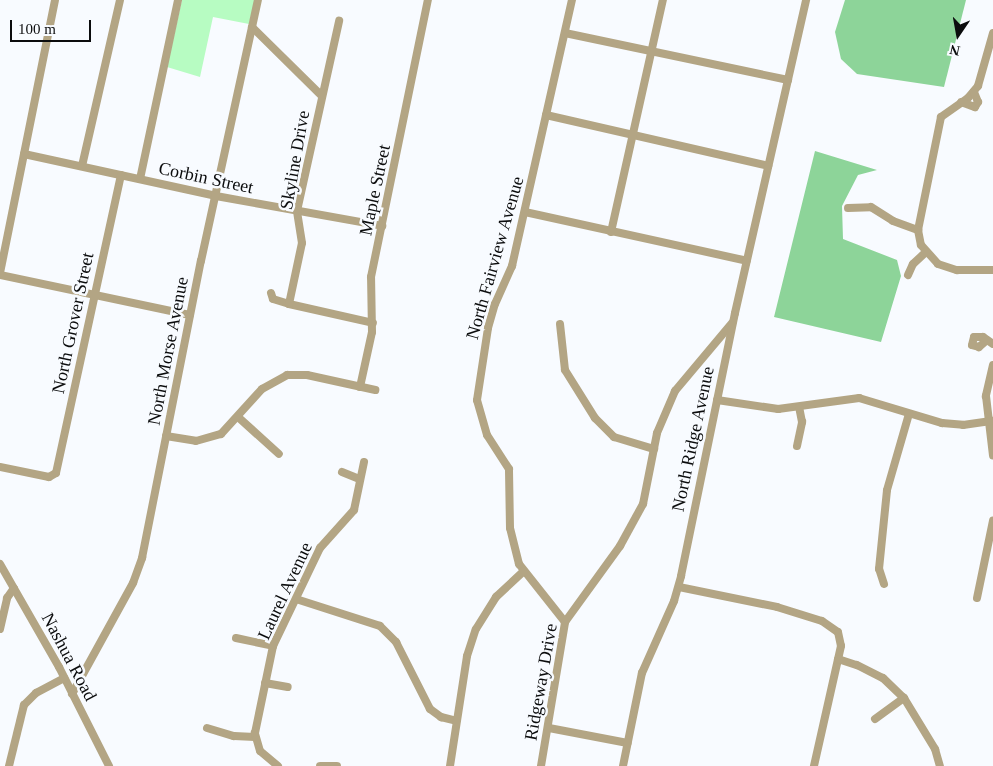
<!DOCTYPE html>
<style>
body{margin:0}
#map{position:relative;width:993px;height:766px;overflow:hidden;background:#f8fbff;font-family:"Times New Roman",serif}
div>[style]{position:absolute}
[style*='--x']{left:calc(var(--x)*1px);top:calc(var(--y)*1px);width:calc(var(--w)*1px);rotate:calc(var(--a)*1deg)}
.green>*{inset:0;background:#b7fcc2}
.forest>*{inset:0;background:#8dd499}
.minor>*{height:8px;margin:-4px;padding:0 4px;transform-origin:4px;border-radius:4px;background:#b3a584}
span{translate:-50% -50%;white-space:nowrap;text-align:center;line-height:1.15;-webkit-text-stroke:5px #f8fbff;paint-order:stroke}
.street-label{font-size:18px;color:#0b0c0d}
.north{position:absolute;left:933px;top:10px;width:50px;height:50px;-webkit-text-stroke:4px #f8fbff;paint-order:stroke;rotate:192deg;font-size:14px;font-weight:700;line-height:20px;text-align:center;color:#0b0c0d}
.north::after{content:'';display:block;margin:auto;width:18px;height:22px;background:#0b0c0d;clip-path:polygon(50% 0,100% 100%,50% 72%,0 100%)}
.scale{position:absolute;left:10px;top:20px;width:81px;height:22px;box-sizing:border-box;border:2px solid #0b0c0d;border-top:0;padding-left:6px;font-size:15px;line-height:18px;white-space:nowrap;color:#0b0c0d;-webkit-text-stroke:4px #f8fbff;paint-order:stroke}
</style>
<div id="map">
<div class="green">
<div style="clip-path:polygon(182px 0,255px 0,249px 24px,213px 17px,200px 77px,167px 67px)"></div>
</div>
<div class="forest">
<div style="clip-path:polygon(845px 0,966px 0,944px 87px,857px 74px,841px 59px,835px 32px)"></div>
<div style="clip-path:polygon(815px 151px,877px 170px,858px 175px,842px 206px,843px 239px,897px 260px,901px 276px,881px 342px,774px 317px)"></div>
</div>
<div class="minor">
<div style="--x:252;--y:27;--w:98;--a:44.6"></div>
<div style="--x:565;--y:33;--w:228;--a:11.9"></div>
<div style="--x:993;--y:33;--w:55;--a:105.8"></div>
<div style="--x:978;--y:86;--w:16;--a:130"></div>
<div style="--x:968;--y:98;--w:33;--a:145"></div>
<div style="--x:941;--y:117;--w:115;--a:101.5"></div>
<div style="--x:918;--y:230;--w:15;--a:79"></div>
<div style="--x:921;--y:245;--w:25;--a:48"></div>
<div style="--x:938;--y:264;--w:20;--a:18"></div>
<div style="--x:957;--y:270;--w:36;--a:0"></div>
<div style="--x:961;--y:102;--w:15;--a:20"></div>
<div style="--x:975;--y:107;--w:6;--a:-59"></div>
<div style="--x:978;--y:102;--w:11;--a:-112"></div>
<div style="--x:546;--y:115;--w:228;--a:12.9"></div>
<div style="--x:24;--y:154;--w:197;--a:12.3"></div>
<div style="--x:216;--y:196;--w:169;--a:10.2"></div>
<div style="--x:82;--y:166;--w:170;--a:-77.1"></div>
<div style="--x:140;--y:179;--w:183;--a:-78"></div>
<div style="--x:848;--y:208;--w:23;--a:-2"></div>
<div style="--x:871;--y:207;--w:26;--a:32"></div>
<div style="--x:893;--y:221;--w:27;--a:20"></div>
<div style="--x:525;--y:212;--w:227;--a:12.4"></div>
<div style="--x:611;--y:232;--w:238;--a:-77.4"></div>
<div style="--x:0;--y:273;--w:278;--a:-78.6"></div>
<div style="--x:0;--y:275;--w:194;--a:11.9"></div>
<div style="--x:908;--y:275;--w:12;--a:-66"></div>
<div style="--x:913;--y:264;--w:18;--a:-43"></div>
<div style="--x:271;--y:293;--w:6;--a:72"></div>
<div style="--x:273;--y:299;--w:17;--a:17"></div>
<div style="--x:289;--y:304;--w:86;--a:12.7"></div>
<div style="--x:289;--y:304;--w:62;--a:-78"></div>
<div style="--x:302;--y:243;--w:32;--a:-99"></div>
<div style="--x:297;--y:211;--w:195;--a:-77.5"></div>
<div style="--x:560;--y:324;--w:46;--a:83.8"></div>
<div style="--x:565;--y:370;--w:57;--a:58"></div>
<div style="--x:595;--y:418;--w:27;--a:45"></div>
<div style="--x:614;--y:437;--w:42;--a:16.7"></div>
<div style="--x:987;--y:340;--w:11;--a:139"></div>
<div style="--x:979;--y:347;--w:7;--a:-164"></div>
<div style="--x:972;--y:345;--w:8;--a:-76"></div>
<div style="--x:974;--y:337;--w:9;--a:0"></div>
<div style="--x:983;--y:337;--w:12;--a:35"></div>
<div style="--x:993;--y:365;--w:32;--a:103"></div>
<div style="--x:986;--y:396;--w:60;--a:83.3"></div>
<div style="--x:360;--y:387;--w:56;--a:-77.7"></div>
<div style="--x:372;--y:332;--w:55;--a:-91"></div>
<div style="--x:371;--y:277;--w:283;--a:-78.4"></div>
<div style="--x:717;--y:400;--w:62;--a:8.4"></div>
<div style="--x:778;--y:409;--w:82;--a:-7.7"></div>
<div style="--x:859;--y:398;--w:87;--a:16.8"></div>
<div style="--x:942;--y:423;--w:21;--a:5"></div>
<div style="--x:963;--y:425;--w:30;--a:-8"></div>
<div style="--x:238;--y:417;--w:55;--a:42.1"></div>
<div style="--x:166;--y:436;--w:30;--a:9"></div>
<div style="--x:196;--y:441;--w:26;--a:-16"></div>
<div style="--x:221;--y:434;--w:61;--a:-47.7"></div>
<div style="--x:262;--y:389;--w:29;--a:-29"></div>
<div style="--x:287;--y:375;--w:20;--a:0"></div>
<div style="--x:307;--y:375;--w:70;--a:12.4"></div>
<div style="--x:797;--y:446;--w:25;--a:-78"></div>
<div style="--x:802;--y:422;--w:15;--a:-101"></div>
<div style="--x:0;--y:467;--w:50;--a:11.5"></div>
<div style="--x:49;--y:477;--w:8;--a:-30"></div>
<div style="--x:56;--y:473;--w:305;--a:-77.7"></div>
<div style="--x:342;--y:472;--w:18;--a:22"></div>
<div style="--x:0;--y:564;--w:119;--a:60.2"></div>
<div style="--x:59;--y:667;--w:111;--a:63.2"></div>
<div style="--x:884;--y:584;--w:16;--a:-108"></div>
<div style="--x:879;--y:569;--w:79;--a:-84.2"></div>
<div style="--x:887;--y:490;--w:79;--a:-73.9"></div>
<div style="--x:679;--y:587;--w:100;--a:11.5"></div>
<div style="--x:777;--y:607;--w:47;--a:17.3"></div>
<div style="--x:822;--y:621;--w:19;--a:35"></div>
<div style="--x:838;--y:632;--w:14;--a:78"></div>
<div style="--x:841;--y:646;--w:123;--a:102.7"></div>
<div style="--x:977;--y:598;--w:79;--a:-78.3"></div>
<div style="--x:296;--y:599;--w:88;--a:17.8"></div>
<div style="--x:380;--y:626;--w:23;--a:45"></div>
<div style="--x:396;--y:642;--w:75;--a:63.1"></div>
<div style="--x:430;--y:709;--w:14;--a:36"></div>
<div style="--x:441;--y:717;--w:16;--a:14"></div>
<div style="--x:565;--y:622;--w:74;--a:-128.4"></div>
<div style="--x:519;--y:564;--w:37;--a:-104"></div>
<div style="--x:510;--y:528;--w:59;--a:-91"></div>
<div style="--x:509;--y:469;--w:40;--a:-122.9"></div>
<div style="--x:487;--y:435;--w:36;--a:-106"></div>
<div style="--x:477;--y:400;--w:73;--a:-81.3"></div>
<div style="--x:488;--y:328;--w:25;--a:-74"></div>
<div style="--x:495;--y:304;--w:42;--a:-65.9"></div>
<div style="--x:512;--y:266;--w:273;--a:-77.3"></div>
<div style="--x:0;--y:629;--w:32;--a:-77"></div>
<div style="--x:7;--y:598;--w:12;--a:-55"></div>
<div style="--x:236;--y:638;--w:38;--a:12"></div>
<div style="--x:838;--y:659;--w:20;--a:18"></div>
<div style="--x:857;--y:665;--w:29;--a:27"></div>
<div style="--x:883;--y:678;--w:29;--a:44"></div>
<div style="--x:904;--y:698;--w:60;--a:58.7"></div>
<div style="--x:935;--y:749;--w:18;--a:74"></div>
<div style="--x:265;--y:683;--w:23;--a:10"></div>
<div style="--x:72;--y:694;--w:127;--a:-61.2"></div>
<div style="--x:133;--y:583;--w:27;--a:-70"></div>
<div style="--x:142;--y:558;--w:303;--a:-78.8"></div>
<div style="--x:201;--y:261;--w:267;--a:-77.7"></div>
<div style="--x:875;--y:719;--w:36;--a:-36"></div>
<div style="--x:207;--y:728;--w:28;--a:17"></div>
<div style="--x:234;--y:736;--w:21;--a:3"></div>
<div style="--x:549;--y:728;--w:80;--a:10.8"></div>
<div style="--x:9;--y:766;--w:63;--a:-76.2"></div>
<div style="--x:24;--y:705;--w:17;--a:-45"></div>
<div style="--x:36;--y:693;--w:32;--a:-28"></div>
<div style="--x:278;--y:766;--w:23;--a:-140"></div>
<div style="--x:260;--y:751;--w:19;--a:-106"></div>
<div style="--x:255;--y:733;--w:89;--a:-78.3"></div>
<div style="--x:273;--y:646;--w:109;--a:-64.4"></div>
<div style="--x:320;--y:548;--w:51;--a:-48.2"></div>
<div style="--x:354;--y:510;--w:49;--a:-78.2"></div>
<div style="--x:320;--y:766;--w:17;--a:0"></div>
<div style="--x:450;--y:766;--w:111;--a:-81.2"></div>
<div style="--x:467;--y:656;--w:28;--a:-72"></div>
<div style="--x:476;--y:629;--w:38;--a:-58"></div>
<div style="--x:496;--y:597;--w:37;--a:-43"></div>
<div style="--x:541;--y:766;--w:146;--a:-80.5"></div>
<div style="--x:565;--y:622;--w:94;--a:-54.1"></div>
<div style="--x:620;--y:546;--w:48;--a:-61.3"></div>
<div style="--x:643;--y:504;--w:72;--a:-78.8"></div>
<div style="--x:657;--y:433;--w:46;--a:-66.8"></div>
<div style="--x:675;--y:391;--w:89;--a:-50"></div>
<div style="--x:623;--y:766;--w:95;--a:-78.5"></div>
<div style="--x:642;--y:673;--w:79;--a:-66"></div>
<div style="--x:674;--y:601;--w:26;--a:-74"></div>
<div style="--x:681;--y:576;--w:268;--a:-78.4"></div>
<div style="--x:735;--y:313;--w:321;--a:-77.2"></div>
</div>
<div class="street-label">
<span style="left:295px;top:160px;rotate:-80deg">Skyline Drive</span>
<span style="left:206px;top:178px;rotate:12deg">Corbin Street</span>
<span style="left:375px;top:190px;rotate:-78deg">Maple Street</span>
<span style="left:495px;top:258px;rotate:-74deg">North Fairview Avenue</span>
<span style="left:73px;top:323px;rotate:-78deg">North Grover Street</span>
<span style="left:168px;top:351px;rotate:-79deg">North Morse Avenue</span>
<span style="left:693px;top:439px;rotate:-78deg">North Ridge Avenue</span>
<span style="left:285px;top:591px;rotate:-65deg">Laurel Avenue</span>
<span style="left:69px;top:657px;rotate:62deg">Nashua Road</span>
<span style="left:541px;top:682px;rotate:-80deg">Ridgeway Drive</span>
</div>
<div class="north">N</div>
<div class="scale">100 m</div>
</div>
